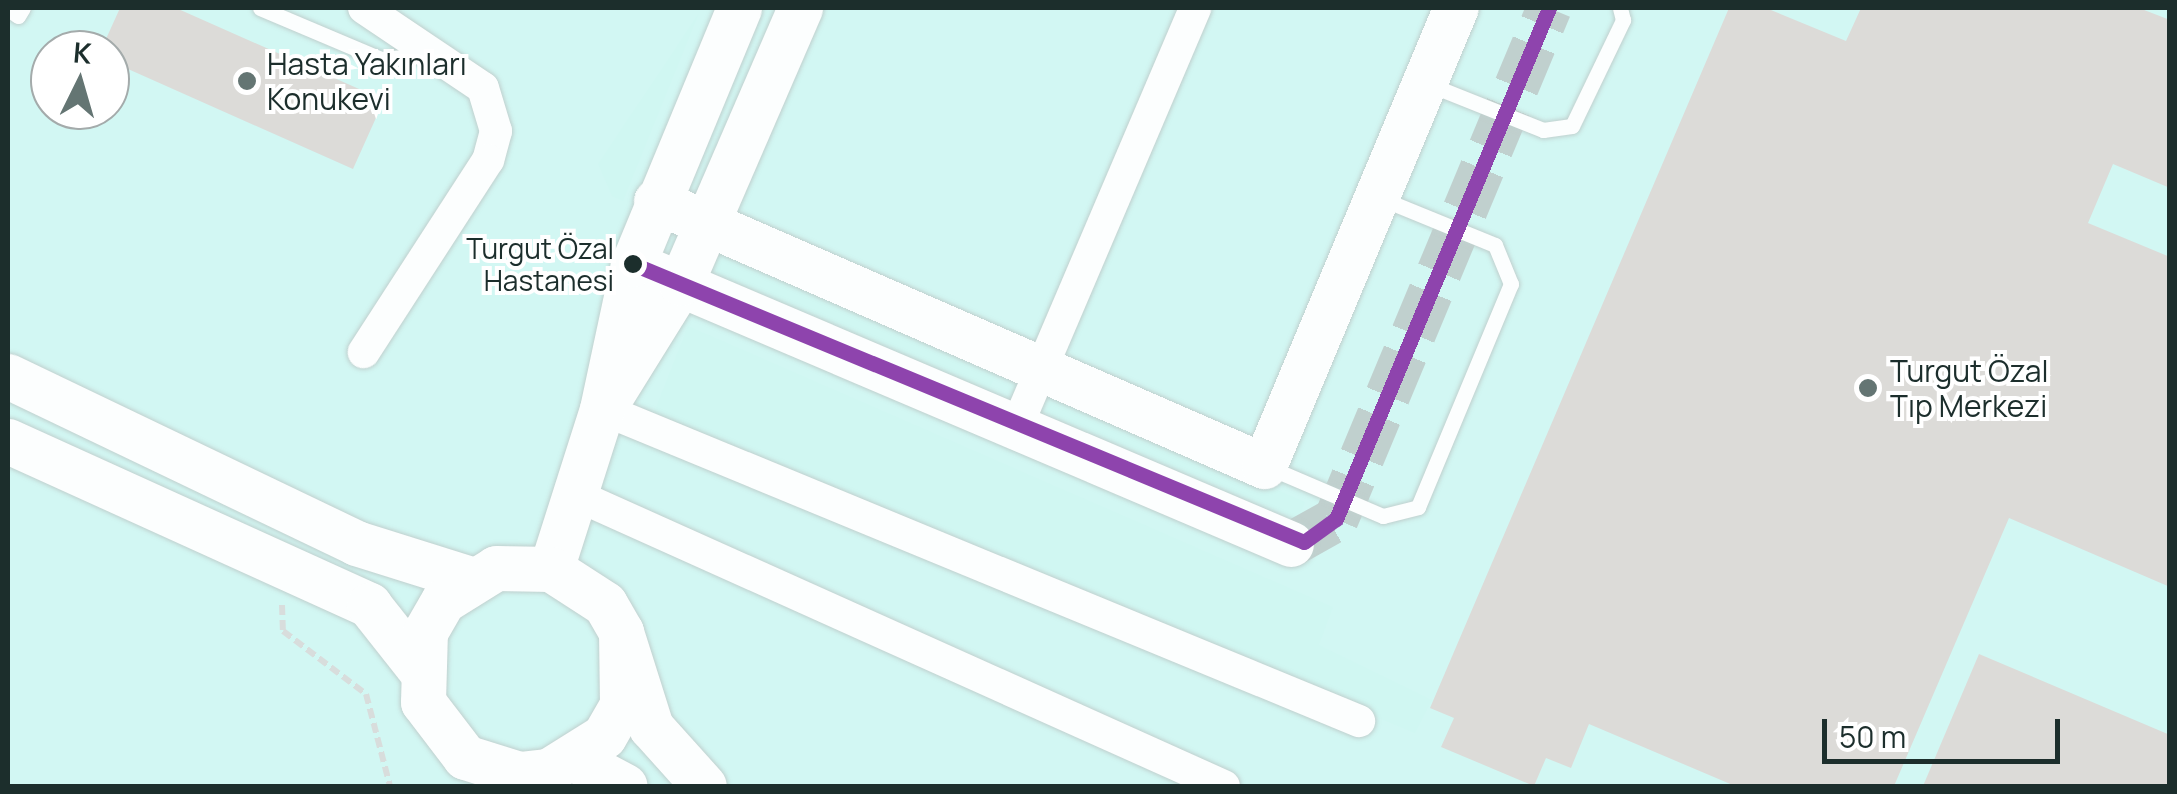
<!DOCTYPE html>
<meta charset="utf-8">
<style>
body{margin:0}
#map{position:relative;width:2177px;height:794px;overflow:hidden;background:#e9f8f6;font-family:Manrope,sans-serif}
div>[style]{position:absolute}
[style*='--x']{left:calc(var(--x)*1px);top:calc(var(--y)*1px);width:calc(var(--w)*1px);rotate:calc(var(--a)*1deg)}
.built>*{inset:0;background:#d2f7f3}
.green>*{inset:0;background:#d0f7f2}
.building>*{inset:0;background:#dcdbd8}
.secondary-tunnel>*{height:45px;margin-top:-22.5px;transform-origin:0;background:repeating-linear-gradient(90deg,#c0d0ce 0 45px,transparent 0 67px)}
.path>*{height:6px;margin-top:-3px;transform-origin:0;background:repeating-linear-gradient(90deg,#d8dddc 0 10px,transparent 0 15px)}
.roads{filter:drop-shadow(0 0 2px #c0d0ce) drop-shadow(0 0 2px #c0d0ce)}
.lane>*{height:15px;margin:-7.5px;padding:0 7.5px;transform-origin:7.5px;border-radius:7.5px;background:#fcfefe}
.street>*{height:32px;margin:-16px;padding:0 16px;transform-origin:16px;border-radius:16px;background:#fcfefe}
.secondary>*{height:45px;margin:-22.5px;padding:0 22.5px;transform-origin:22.5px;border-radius:22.5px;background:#fcfefe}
.bus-1>*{height:15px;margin:-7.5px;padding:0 7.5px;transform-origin:7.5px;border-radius:7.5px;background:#8e44ad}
.dots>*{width:28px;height:28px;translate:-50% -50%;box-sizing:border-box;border:5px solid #fff;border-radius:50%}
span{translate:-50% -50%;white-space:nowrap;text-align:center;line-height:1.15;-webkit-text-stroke:8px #fff;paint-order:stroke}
.bus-label{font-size:28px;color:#1c2e2c}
.right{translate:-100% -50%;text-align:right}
.poi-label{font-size:30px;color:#1c2e2c}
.left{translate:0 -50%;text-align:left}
.frame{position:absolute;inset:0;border:10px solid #1c2e2c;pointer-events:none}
.north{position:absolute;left:30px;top:30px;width:100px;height:100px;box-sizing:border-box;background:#fff;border:2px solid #a4abab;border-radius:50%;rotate:5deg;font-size:28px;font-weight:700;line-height:40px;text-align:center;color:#1c2e2c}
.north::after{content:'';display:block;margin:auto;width:35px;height:45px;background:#647573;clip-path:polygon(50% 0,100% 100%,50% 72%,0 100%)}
.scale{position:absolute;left:1822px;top:719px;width:238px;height:45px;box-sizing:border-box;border:5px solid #1c2e2c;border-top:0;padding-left:12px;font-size:30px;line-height:35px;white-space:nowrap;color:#1c2e2c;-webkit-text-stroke:8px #fff;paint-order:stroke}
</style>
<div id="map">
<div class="built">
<div style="clip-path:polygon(evenodd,8px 8px,2169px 8px,2169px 786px,8px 786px,8px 8px,50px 50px,110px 50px,110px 110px,50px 110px,50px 50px)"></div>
</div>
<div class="green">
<div style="clip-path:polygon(699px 13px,623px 201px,612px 196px,598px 164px)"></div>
<div style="clip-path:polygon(705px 245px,996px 375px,984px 400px,693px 271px)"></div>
<div style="clip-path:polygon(688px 326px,1333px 607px,1319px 645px,1432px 700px,1415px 733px,651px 420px)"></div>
<div style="clip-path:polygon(1055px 393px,1305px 502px,1298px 519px,1045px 413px)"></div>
</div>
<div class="building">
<div style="clip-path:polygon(120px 8px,176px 8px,384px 100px,353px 169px,110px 61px,110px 50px,101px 50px)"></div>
<div style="clip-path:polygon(1729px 8px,1766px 8px,1846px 41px,1861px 8px,2139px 8px,2170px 20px,2170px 188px,2113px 164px,2088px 223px,2170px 257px,2170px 587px,2009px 518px,1894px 786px,1735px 786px,1589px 724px,1571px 768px,1546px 758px,1534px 786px,1441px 747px,1454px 718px,1430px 708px)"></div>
<div style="clip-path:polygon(1979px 654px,2170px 735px,2170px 786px,1923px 786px)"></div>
</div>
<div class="secondary-tunnel">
<div style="--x:1291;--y:544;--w:51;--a:-29.1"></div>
<div style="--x:1336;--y:519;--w:554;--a:-67.37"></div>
</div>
<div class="path">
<div style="--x:282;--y:605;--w:26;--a:88"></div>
<div style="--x:283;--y:631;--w:104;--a:37.2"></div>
<div style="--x:366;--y:694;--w:95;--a:75.4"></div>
</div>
<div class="roads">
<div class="lane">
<div style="--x:260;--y:8;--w:131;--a:22.9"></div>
<div style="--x:381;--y:59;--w:44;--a:-5.2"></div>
<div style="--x:8;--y:9;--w:12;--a:35"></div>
<div style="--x:18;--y:16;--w:9;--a:-58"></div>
<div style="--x:1428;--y:84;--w:124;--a:21.8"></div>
<div style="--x:1543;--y:130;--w:29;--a:-8"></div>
<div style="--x:1572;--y:126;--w:118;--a:-64.3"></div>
<div style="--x:1623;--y:20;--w:12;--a:-104"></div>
<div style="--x:1268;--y:467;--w:125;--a:23.1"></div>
<div style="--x:1383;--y:516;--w:36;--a:-14"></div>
<div style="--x:1418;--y:507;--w:242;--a:-67.4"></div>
<div style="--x:1511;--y:284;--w:42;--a:-112.3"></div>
<div style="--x:1495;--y:245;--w:124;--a:-157.8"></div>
</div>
<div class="street">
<div style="--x:364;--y:8;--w:143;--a:33.9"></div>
<div style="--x:483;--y:88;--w:45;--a:73.2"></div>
<div style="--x:496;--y:131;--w:30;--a:105"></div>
<div style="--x:488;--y:160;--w:229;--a:122.9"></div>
<div style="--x:602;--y:409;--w:819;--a:22.4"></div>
<div style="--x:1017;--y:426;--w:454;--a:-66.9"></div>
<div style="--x:578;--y:496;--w:708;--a:24.18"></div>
</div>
<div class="secondary">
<div style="--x:656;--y:201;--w:663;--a:23.55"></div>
<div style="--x:1264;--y:466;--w:497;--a:-67.3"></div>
<div style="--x:633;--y:264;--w:715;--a:23.05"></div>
<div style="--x:8;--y:376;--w:386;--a:25.6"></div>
<div style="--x:356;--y:543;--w:121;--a:17.4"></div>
<div style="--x:609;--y:399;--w:137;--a:-58.2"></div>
<div style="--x:681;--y:283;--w:300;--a:-66.6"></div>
<div style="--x:8;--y:441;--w:397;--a:24.4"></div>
<div style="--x:369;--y:605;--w:79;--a:51.7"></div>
<div style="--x:551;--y:569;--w:168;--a:-72.3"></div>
<div style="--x:602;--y:409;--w:148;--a:-77.9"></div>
<div style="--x:633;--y:264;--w:277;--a:-67.5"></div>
<div style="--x:621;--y:632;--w:73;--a:89.2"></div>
<div style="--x:622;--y:705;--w:36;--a:120"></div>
<div style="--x:604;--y:736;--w:66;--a:148"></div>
<div style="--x:548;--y:771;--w:29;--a:174"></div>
<div style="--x:519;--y:774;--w:57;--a:-162.5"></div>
<div style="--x:465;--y:757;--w:69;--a:-127.4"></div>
<div style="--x:423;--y:702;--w:70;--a:-88.4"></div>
<div style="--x:425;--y:632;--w:36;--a:-60"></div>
<div style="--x:443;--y:601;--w:62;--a:-31.9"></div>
<div style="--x:496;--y:568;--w:55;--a:1"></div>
<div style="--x:551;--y:569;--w:64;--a:32.9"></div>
<div style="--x:605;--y:604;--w:32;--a:60"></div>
<div style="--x:621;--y:632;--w:100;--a:72.5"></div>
<div style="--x:651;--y:727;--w:79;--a:48.1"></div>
<div style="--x:576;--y:760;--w:55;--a:28"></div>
</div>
</div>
<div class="bus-1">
<div style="--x:633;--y:264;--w:726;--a:22.5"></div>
<div style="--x:1304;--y:542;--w:39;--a:-36"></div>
<div style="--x:1336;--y:519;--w:554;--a:-67.37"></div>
</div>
<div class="dots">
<div style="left:247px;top:81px;background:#647573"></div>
<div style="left:633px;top:264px;background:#1c2e2c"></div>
<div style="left:1868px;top:388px;background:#647573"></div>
</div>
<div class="bus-label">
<span class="right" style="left:614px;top:264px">Turgut Özal<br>Hastanesi</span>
</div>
<div class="poi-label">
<span class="left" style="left:267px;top:81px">Hasta Yakınları<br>Konukevi</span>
<span class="left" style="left:1890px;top:388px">Turgut Özal<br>Tıp Merkezi</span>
</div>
<div class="frame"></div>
<div class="north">K</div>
<div class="scale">50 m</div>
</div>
